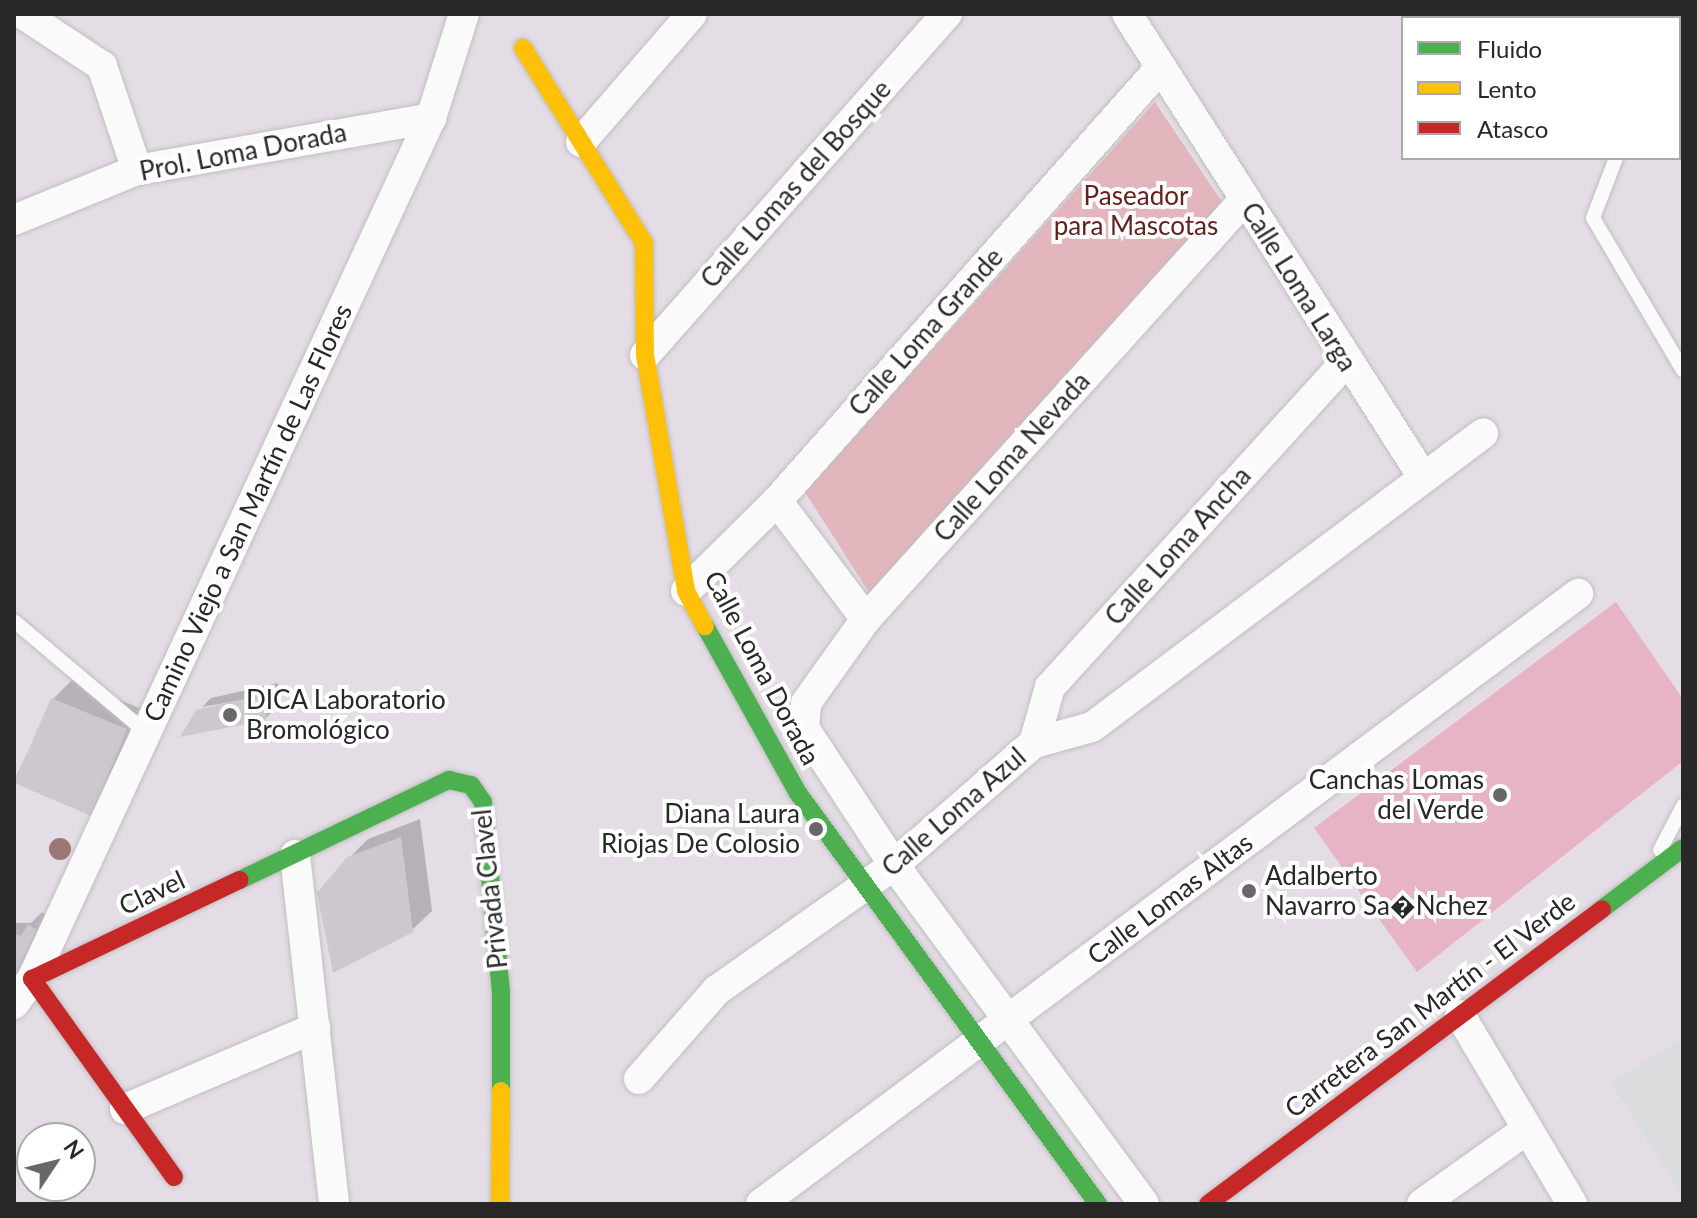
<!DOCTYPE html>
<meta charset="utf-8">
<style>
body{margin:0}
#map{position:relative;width:1697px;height:1218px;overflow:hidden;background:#e5dde6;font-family:Lato,sans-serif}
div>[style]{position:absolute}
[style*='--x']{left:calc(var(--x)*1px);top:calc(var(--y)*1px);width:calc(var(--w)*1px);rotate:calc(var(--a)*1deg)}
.industrial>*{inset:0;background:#dbdcde}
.green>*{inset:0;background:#e2b6bc}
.pitch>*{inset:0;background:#e7b4c5}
.shadow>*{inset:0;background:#0003}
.building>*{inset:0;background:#cdc8ce}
.roads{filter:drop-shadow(0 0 2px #c0bec0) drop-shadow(0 0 2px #c0bec0)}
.lane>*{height:14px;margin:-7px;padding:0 7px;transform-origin:7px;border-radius:7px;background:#fbfafb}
.street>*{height:30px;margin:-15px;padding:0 15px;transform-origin:15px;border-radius:15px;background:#fbfafb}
.fast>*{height:18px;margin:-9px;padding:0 9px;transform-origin:9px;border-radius:9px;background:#4caf50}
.slow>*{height:18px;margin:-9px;padding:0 9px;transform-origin:9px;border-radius:9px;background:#ffc107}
.jam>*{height:18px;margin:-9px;padding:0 9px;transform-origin:9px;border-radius:9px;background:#c62828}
.trees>*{width:22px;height:22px;margin:-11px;border-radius:50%;background:#9d7676}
.dots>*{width:22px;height:22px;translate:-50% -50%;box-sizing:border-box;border:4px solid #fff;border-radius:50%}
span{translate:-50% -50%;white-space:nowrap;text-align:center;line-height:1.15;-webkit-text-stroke:8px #fff;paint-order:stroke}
.street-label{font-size:26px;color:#282828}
.park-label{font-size:26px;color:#62211a}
.poi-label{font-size:26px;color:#282828}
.left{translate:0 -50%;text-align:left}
.right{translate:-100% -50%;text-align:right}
.frame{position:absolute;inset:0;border:16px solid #282828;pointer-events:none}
.legend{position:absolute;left:1401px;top:16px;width:280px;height:144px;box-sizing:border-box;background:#fff;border:2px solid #a9a9a9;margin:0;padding:10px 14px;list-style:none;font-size:24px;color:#282828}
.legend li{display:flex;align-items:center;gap:16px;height:40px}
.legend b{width:40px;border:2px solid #a9a9a9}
.north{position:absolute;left:16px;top:1122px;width:80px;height:80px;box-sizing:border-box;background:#fff;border:2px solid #a9a9a9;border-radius:50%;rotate:55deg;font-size:22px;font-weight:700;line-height:32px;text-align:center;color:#282828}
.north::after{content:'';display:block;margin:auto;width:28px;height:36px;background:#6a676a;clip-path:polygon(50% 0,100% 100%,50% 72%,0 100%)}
</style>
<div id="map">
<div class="industrial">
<div style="clip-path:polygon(1683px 1038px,1683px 1197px,1611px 1083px)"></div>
</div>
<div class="green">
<div style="clip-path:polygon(1155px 102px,1222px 202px,870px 594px,805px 492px)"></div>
</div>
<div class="pitch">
<div style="clip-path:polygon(1616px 602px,1683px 699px,1683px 761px,1417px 972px,1314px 828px)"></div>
</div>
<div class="shadow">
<div style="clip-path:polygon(72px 680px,144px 710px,109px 794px,90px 813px,14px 781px,53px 699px)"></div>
<div style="clip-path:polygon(278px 683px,278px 706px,265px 719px,197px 711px,276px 694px,202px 707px,211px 698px)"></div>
<div style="clip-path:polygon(420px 819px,432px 911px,412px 930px,348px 859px,368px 839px)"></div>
<div style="clip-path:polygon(42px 912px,48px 917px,14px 978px,14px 923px,31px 923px)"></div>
</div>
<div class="building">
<div style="clip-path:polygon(266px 694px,266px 720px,180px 737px,196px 710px)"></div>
<div style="clip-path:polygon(51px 698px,127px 729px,91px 816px,14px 783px)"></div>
<div style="clip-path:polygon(401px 837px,413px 932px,333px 973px,317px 893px,347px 857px)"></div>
<div style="clip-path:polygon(28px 924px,37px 930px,14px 978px,14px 934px,21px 936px)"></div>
</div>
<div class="roads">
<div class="lane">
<div style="--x:1679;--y:114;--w:4;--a:-27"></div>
<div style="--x:1616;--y:158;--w:64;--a:111"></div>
<div style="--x:1593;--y:218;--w:177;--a:59.4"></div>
<div style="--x:14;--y:621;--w:172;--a:40.1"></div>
<div style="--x:1660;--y:850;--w:50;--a:-62.4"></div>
</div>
<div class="street">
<div style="--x:23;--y:14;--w:95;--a:33.4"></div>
<div style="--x:102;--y:66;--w:110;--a:71.4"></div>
<div style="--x:1127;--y:14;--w:550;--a:57.41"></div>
<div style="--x:581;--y:142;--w:169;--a:-49.1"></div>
<div style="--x:14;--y:220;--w:133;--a:-22.1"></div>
<div style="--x:137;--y:170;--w:299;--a:-10"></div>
<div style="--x:645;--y:355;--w:456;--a:-48.5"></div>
<div style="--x:777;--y:501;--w:148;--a:53"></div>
<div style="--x:686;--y:591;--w:128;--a:-44.7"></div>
<div style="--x:777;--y:501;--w:579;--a:-48.5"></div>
<div style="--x:1034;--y:743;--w:58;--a:-74.1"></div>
<div style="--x:1050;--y:687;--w:440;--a:-47.7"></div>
<div style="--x:295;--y:855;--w:351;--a:83.6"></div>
<div style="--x:14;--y:1004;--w:31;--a:-54"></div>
<div style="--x:32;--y:979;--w:949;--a:-65.14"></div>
<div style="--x:431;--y:118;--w:109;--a:-72.4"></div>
<div style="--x:1460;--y:1015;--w:220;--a:59.3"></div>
<div style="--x:639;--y:1079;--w:118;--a:-48.8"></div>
<div style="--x:717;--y:990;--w:217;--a:-35.2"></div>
<div style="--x:894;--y:865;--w:186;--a:-41.1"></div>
<div style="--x:1034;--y:743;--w:60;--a:-15.4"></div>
<div style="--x:1092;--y:727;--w:489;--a:-36.9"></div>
<div style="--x:125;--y:1109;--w:207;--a:-23.1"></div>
<div style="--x:761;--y:1204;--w:1020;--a:-36.75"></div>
<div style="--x:1144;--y:1204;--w:421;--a:-126.4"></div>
<div style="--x:894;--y:865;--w:164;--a:-123.3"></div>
<div style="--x:804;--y:728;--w:25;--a:-85"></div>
<div style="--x:806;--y:703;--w:103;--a:-54.5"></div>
<div style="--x:866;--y:619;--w:564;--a:-47.94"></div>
<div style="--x:1422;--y:1204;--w:128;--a:-35.4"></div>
</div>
<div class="fast">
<div style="--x:705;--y:626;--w:191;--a:60.9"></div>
<div style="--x:798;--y:793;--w:509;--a:53.87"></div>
<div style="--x:240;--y:880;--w:232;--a:-25.6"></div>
<div style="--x:449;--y:780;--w:23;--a:13"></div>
<div style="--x:471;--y:785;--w:21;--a:55"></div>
<div style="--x:483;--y:802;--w:190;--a:84.6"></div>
<div style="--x:501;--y:991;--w:100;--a:90"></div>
<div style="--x:1602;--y:909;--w:101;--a:-37"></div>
</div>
<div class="slow">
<div style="--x:523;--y:48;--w:229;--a:58.2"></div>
<div style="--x:644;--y:243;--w:112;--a:89.5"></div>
<div style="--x:645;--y:355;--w:240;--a:80.1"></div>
<div style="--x:686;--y:591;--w:40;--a:62"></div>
<div style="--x:500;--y:1204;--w:113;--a:-89.5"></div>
</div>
<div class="jam">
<div style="--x:174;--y:1177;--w:244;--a:-125.6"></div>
<div style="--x:32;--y:979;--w:230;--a:-25.5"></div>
<div style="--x:1208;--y:1204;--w:492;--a:-36.8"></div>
</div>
</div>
<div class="trees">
<div style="left:60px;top:849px"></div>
</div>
<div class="dots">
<div style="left:230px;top:715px;background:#6a676a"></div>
<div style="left:1500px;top:795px;background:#6a676a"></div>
<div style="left:816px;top:829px;background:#6a676a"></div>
<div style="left:1249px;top:891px;background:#6a676a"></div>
</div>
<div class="street-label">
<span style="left:243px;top:152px;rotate:-11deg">Prol. Loma Dorada</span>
<span style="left:796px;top:184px;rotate:-48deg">Calle Lomas del Bosque</span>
<span style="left:1299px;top:287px;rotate:58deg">Calle Loma Larga</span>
<span style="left:926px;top:332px;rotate:-48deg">Calle Loma Grande</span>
<span style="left:1012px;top:457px;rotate:-48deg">Calle Loma Nevada</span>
<span style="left:248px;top:513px;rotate:-65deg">Camino Viejo a San Martín de Las Flores</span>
<span style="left:1178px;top:546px;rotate:-48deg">Calle Loma Ancha</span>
<span style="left:762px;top:668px;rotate:62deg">Calle Loma Dorada</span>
<span style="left:954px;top:812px;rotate:-41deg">Calle Loma Azul</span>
<span style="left:490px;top:889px;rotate:-96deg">Privada Clavel</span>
<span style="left:152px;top:893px;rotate:-25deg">Clavel</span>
<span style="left:1170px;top:899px;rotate:-37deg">Calle Lomas Altas</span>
<span style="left:1430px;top:1005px;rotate:-37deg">Carretera San Martín - El Verde</span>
</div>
<div class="park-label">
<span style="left:1136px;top:211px">Paseador<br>para Mascotas</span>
</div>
<div class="poi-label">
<span class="left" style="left:246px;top:715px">DICA Laboratorio<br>Bromológico</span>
<span class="right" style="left:1484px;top:795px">Canchas Lomas<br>del Verde</span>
<span class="right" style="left:800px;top:829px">Diana Laura<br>Riojas De Colosio</span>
<span class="left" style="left:1265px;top:891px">Adalberto<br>Navarro Sa�Nchez</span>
</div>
<div class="frame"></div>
<ul class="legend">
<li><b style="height:10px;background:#4caf50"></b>Fluido</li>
<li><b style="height:10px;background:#ffc107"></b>Lento</li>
<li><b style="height:10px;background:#c62828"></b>Atasco</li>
</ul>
<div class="north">N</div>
</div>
